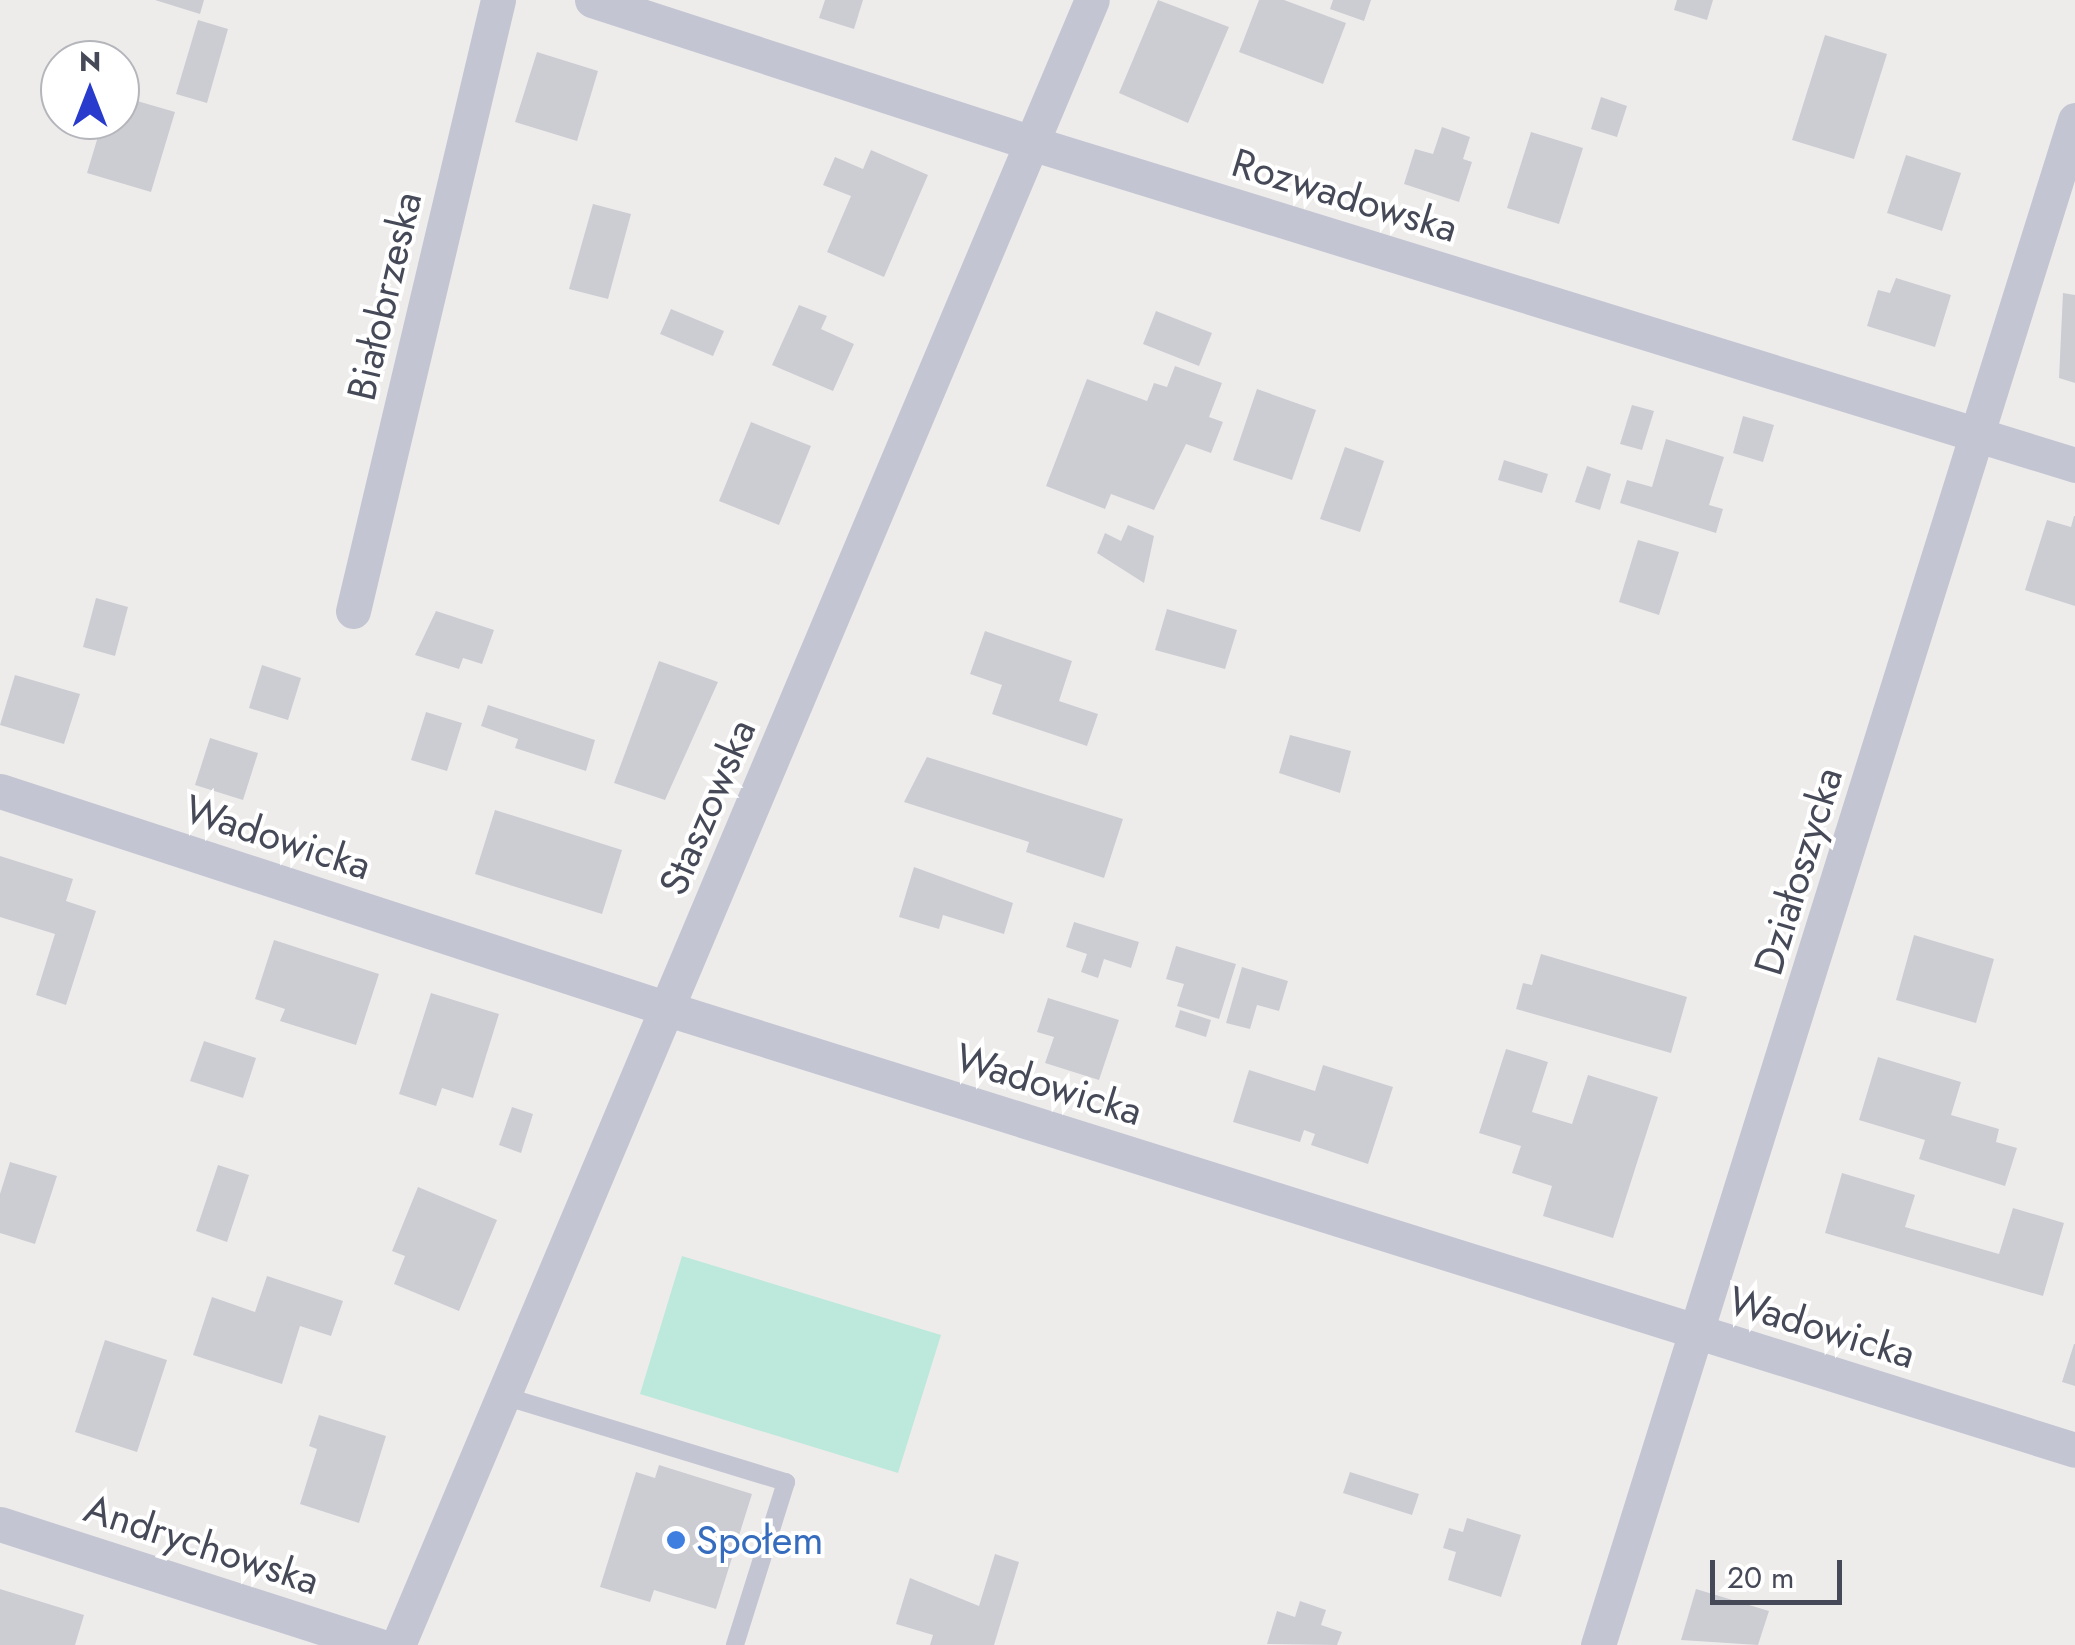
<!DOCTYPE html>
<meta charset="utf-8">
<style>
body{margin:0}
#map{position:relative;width:2075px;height:1645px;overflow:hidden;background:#eeeceb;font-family:Jost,sans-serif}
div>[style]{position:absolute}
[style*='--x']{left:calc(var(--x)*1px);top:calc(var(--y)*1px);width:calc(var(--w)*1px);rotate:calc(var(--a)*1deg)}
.green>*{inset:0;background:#bce9dc}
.building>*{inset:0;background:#ccccd3}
.lane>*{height:18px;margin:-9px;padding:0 9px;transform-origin:9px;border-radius:9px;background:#c3c6d2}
.street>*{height:35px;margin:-17.5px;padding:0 17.5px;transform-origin:17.5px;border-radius:17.5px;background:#c3c6d2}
.dots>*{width:28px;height:28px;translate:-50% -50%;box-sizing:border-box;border:5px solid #fff;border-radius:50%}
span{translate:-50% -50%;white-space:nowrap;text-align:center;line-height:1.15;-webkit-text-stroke:8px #fff;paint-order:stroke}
.street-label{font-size:40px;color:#464957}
.shop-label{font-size:40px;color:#366cbe}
.left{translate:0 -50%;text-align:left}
.north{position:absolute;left:40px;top:40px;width:100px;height:100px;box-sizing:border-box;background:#fff;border:2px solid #b5b6bc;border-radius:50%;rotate:0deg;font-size:28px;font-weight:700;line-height:40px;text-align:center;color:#464957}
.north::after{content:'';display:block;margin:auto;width:35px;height:45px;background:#283bcc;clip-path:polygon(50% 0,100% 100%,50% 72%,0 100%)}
.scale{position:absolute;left:1710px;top:1560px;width:132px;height:45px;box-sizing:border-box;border:5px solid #464957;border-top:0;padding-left:12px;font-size:30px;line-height:35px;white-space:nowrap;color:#464957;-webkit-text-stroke:8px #fff;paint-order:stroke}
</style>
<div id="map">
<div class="green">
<div style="clip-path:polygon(682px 1256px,941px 1335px,898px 1473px,640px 1394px)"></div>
</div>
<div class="building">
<div style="clip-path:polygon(155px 0,204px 0,200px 14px)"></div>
<div style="clip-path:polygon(825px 0,863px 0,854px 29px,819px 18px)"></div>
<div style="clip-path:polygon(1158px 0,1229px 27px,1188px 123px,1119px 93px)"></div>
<div style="clip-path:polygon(1259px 0,1284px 0,1346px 23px,1323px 84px,1239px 52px)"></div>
<div style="clip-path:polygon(1333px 0,1371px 0,1364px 21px,1330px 9px)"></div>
<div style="clip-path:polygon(1677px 0,1713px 0,1707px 20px,1674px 10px)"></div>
<div style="clip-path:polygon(198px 20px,228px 29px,207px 103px,176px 94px)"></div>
<div style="clip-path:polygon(1825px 35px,1887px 54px,1854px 159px,1792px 140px)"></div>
<div style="clip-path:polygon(537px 52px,598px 71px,577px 141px,515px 122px)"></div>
<div style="clip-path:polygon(120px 96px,175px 112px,151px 192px,87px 173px,103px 120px,120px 120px)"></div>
<div style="clip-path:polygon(1601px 97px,1627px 106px,1617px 137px,1591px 129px)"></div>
<div style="clip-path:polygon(1442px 127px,1470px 137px,1463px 159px,1472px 162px,1459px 202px,1404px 184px,1415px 149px,1433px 154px)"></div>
<div style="clip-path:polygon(1531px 132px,1583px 148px,1559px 224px,1507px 208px)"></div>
<div style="clip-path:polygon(871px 150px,928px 175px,884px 277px,827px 252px,851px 196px,823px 185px,835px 157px,863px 169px)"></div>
<div style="clip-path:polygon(1906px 155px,1961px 173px,1942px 231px,1887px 213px)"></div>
<div style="clip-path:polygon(593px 204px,631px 214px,608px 299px,569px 289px)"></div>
<div style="clip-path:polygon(1896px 278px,1951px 295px,1935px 347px,1867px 326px,1878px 290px,1890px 293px)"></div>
<div style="clip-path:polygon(2063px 293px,2075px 295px,2075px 383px,2059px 378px)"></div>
<div style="clip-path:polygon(799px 305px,827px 316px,821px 329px,854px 344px,833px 391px,772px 365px)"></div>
<div style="clip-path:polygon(671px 309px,724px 331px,713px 356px,660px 334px)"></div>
<div style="clip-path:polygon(1156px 311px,1212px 333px,1199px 366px,1143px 344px)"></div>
<div style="clip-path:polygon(1175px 366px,1222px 383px,1209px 417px,1223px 422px,1211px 453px,1186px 444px,1154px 510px,1111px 494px,1105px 509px,1046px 486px,1087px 379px,1147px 401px,1154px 383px,1167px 387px)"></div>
<div style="clip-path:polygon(1257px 389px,1316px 410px,1292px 480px,1233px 460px)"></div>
<div style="clip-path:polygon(1632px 405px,1654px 411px,1642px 450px,1620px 444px)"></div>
<div style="clip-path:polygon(1743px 416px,1774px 425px,1763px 462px,1733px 453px)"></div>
<div style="clip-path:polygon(751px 422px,811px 446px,779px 525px,719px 501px)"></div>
<div style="clip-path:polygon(1666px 439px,1724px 457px,1709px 505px,1723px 509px,1716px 533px,1620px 503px,1627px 480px,1652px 487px)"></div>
<div style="clip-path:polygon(1345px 447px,1384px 461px,1360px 532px,1320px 519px)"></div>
<div style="clip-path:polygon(1504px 460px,1548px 474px,1542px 493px,1498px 480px)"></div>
<div style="clip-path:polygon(1587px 466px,1611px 474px,1600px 510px,1575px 502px)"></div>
<div style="clip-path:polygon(2074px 516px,2075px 516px,2075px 606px,2025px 590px,2047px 520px,2071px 527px)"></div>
<div style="clip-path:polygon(1128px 525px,1154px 536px,1144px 583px,1097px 553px,1105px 533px,1121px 541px)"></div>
<div style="clip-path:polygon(1638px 540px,1679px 552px,1659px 615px,1619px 602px)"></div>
<div style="clip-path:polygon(96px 598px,128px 607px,115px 656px,83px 647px)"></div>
<div style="clip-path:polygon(1167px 609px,1237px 630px,1225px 669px,1155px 650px)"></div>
<div style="clip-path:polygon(436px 611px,494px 630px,482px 664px,463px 658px,459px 669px,415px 655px)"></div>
<div style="clip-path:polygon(985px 631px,1072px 661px,1059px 701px,1098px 714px,1087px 746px,992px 714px,1002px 685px,970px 674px)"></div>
<div style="clip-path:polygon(659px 661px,718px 682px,665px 800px,614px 783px)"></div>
<div style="clip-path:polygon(262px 665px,301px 678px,288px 720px,249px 708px)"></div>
<div style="clip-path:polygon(15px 675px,80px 694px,64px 744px,0 725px)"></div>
<div style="clip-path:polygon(488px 705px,595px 740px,586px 771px,515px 748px,518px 739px,481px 726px)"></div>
<div style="clip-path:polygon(426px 712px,462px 723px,447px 771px,411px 760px)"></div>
<div style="clip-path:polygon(1290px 735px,1351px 751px,1340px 793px,1279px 773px)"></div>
<div style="clip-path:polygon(210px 738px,258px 753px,243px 800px,195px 785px)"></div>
<div style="clip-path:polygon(927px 757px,1123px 819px,1104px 878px,1026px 852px,1029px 842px,904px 802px)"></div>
<div style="clip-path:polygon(495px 810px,622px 850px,602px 914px,475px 874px)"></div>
<div style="clip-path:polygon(0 856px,73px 879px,66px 901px,96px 911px,66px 1005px,36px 995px,55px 934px,0 917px)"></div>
<div style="clip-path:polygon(914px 867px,1013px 903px,1004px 934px,943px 915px,939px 929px,899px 917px)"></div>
<div style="clip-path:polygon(1074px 922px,1139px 942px,1131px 968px,1104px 959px,1098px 978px,1081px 972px,1087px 954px,1066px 947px)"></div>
<div style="clip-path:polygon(1914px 935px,1994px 959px,1976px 1023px,1896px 1000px)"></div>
<div style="clip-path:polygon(274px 940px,379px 974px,356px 1045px,280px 1021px,285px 1009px,255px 999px)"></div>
<div style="clip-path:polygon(1176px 946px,1236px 964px,1219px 1019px,1177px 1006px,1184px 984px,1166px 979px)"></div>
<div style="clip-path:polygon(1541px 954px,1687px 997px,1671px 1053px,1516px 1009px,1523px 983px,1532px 985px)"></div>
<div style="clip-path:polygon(1242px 967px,1288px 981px,1279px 1011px,1257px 1005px,1250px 1029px,1226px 1023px)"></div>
<div style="clip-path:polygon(431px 993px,499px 1014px,473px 1098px,442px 1088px,436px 1106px,399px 1094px)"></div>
<div style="clip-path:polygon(1048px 998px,1119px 1020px,1099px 1080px,1045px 1063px,1054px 1037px,1037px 1032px)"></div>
<div style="clip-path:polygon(1180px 1010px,1211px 1020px,1206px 1037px,1175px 1027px)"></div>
<div style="clip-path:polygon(204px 1041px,256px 1058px,243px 1098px,190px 1081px)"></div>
<div style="clip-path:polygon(1506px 1049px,1548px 1062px,1532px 1112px,1572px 1124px,1588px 1075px,1658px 1097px,1613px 1238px,1543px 1216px,1552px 1186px,1512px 1173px,1521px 1146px,1479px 1133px)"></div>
<div style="clip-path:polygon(1878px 1057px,1961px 1082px,1951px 1115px,1999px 1129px,1996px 1142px,2017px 1148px,2005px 1186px,1919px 1159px,1925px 1140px,1859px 1120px)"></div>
<div style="clip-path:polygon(1323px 1065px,1393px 1087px,1368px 1164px,1311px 1145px,1315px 1134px,1304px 1130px,1300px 1142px,1233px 1122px,1249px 1070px,1315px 1091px)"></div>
<div style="clip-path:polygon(512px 1107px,533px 1114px,521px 1153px,499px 1145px)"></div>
<div style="clip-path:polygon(10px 1162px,57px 1176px,35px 1244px,0 1233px,0 1194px)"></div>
<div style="clip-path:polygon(218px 1165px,249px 1175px,227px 1242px,196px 1231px)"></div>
<div style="clip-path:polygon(1842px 1173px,1915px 1195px,1905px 1227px,1999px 1254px,2013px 1208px,2064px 1223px,2043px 1296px,1825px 1233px)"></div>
<div style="clip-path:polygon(418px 1187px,497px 1220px,459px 1311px,394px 1284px,405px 1256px,392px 1251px)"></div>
<div style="clip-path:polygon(267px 1276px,343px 1301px,331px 1336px,300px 1326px,282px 1384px,193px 1355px,212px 1297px,255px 1312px)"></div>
<div style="clip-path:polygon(105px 1340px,167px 1360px,137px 1452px,75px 1432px)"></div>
<div style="clip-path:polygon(2074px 1344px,2075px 1344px,2075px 1386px,2062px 1382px)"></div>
<div style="clip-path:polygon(319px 1415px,386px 1436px,359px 1523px,300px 1504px,317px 1449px,309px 1446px)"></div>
<div style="clip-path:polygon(659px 1465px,752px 1494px,716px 1609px,654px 1590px,650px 1602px,600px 1587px,636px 1472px,655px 1478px)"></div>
<div style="clip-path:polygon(1350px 1472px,1419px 1494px,1412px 1515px,1343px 1493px)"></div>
<div style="clip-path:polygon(1467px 1518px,1521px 1535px,1501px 1597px,1448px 1580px,1456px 1552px,1443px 1548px,1449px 1528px,1463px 1532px)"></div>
<div style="clip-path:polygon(995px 1554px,1019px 1562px,994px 1645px,930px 1645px,933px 1635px,896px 1624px,910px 1578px,979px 1606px)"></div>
<div style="clip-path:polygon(0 1589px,84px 1615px,75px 1645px,0 1645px)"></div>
<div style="clip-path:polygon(1696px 1589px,1769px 1611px,1758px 1645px,1681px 1640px)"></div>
<div style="clip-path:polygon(1300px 1601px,1326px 1610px,1321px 1625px,1342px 1632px,1337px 1645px,1267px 1644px,1277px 1611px,1295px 1617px)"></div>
</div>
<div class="lane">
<div style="--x:504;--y:1396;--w:295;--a:17"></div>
<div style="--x:786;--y:1482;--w:171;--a:107.4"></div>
</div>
<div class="street">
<div style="--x:592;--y:0;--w:462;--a:18"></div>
<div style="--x:1031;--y:143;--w:1093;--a:17.14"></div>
<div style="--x:353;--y:611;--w:628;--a:-76.65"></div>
<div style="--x:0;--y:791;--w:703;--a:18.07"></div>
<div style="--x:668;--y:1009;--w:1474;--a:17.4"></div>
<div style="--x:0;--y:1524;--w:397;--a:17.8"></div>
<div style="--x:398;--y:1645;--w:1785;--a:-67.13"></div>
<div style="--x:1598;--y:1645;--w:1598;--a:-72.63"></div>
</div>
<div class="dots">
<div style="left:676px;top:1540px;background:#3f7fe0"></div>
</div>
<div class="street-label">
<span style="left:1345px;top:195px;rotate:17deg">Rozwadowska</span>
<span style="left:384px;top:296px;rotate:-77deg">Białobrzeska</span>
<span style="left:707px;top:807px;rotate:-67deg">Staszowska</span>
<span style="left:278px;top:837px;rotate:18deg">Wadowicka</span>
<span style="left:1798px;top:871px;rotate:-73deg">Działoszycka</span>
<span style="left:1049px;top:1084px;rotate:17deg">Wadowicka</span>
<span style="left:1822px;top:1327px;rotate:17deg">Wadowicka</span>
<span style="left:202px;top:1544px;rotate:18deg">Andrychowska</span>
</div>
<div class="shop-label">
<span class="left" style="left:696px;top:1540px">Społem</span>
</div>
<div class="north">N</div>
<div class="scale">20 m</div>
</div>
